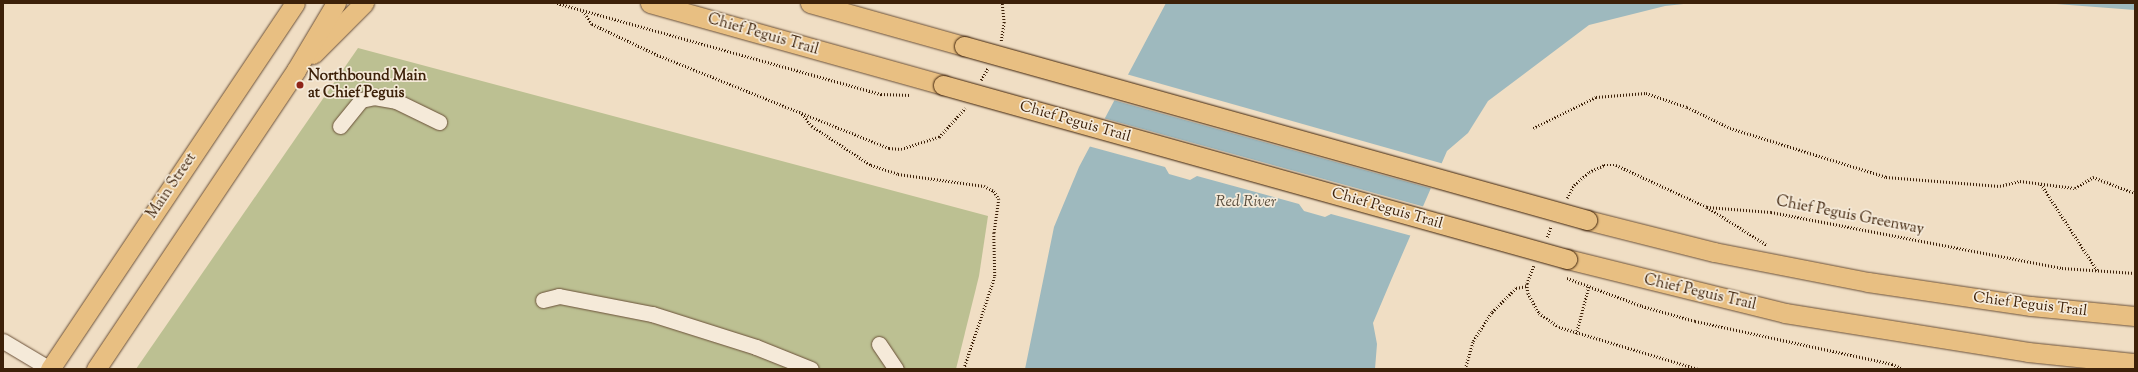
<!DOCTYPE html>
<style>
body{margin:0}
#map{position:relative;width:2138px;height:372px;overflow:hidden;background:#f0dec4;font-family:"Sorts Mill Goudy",serif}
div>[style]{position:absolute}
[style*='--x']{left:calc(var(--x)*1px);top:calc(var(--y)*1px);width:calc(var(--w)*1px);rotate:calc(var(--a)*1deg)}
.green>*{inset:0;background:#bcc092}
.water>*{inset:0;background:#9eb9be}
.pier>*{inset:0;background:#f0dec4}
.path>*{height:2.5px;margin-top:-1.25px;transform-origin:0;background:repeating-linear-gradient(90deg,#3d2109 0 1px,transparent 0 3px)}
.roads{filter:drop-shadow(0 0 1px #6a5038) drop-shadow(0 0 1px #6a5038)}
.minor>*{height:15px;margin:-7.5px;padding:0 7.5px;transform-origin:7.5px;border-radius:7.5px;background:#f5ead9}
.major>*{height:19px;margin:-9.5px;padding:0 9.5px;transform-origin:9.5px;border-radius:9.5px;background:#e8bf82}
.bridges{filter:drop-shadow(0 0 1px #3d2109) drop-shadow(0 0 1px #3d2109)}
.major-bridge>*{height:19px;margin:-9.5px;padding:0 9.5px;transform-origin:9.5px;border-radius:9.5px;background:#e8bf82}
.dots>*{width:11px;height:11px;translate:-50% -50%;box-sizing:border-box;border:2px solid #f5ead9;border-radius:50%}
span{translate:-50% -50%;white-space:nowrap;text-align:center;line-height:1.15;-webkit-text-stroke:3.5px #f5ead9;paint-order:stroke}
.street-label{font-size:15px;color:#3d2109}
.poi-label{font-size:15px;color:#3d2109;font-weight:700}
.left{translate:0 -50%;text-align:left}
.water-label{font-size:16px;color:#5a4f3f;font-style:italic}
.frame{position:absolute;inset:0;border:4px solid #3d2109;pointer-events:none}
</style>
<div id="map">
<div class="green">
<div style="clip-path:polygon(358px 48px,988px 216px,979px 276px,956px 369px,136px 369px)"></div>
</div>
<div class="water">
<div style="clip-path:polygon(1166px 3px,1693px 3px,1665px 6px,1589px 25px,1488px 101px,1468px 133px,1447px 151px,1392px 278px,1373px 323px,1377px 344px,1375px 369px,1025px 369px,1054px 227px,1079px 167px)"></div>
<div style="clip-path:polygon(2043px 3px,2135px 3px,2135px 10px)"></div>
</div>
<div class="pier">
<div style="clip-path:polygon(1126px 74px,1444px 164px,1433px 189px,1113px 100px)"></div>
<div style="clip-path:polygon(1103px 118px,1425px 207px,1412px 236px,1331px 214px,1325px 217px,1304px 211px,1299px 204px,1197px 176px,1190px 180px,1169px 174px,1165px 167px,1088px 146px)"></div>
</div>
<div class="path">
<div style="--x:557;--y:3;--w:337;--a:15.7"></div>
<div style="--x:881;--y:94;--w:30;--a:2"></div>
<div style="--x:583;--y:11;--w:16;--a:55"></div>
<div style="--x:592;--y:24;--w:75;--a:25.2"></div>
<div style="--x:660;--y:56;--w:247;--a:21.9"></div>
<div style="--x:889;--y:148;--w:12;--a:5"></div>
<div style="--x:901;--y:149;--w:40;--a:-18"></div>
<div style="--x:939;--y:137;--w:39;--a:-48"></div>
<div style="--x:1001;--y:41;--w:18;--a:-81"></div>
<div style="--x:1004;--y:23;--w:20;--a:-96"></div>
<div style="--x:981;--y:80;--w:14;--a:-60"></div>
<div style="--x:802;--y:114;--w:16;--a:50"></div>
<div style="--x:812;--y:126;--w:71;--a:33.5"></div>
<div style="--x:871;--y:165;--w:28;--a:18"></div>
<div style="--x:898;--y:174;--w:87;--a:7.9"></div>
<div style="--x:984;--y:186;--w:11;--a:27"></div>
<div style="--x:994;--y:191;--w:9;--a:58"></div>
<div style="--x:999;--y:199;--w:34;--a:98"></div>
<div style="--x:994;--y:233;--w:44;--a:88.7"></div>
<div style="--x:995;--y:277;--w:97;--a:108.6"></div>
<div style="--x:1533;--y:128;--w:70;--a:-26.2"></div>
<div style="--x:1596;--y:97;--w:50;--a:-4.6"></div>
<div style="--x:1646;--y:93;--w:43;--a:18.9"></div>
<div style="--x:1687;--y:107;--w:48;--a:26"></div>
<div style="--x:1730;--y:128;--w:164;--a:17.4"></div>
<div style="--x:1886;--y:177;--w:114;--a:4.5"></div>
<div style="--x:2000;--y:186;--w:21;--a:-14"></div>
<div style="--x:2020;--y:181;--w:55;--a:7.3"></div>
<div style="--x:2075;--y:188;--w:21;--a:-31"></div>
<div style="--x:2093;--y:177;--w:45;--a:20.9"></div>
<div style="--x:2041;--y:184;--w:103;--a:56.9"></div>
<div style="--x:1567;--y:198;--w:15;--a:-62"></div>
<div style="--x:1574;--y:185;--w:20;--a:-41"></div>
<div style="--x:1589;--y:172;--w:17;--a:-25"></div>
<div style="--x:1604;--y:165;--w:12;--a:0"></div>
<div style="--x:1616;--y:165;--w:100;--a:24.8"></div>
<div style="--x:1707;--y:207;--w:64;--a:4.5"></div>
<div style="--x:1771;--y:212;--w:296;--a:10.9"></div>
<div style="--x:2062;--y:268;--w:73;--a:3.9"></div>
<div style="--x:1707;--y:207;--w:71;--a:32.3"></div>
<div style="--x:1547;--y:237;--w:11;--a:-68"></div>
<div style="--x:1534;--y:266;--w:19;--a:111"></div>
<div style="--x:1527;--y:284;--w:9;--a:84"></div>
<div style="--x:1528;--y:293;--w:23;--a:61"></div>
<div style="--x:1539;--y:313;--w:24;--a:35"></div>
<div style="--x:1559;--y:327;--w:145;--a:16.8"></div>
<div style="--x:1567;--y:278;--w:80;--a:20.5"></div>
<div style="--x:1642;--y:306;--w:55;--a:15.8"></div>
<div style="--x:1695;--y:321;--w:202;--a:12.3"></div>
<div style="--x:1892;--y:364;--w:13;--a:23"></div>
<div style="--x:1576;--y:334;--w:51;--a:-75.1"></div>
<div style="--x:1465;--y:369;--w:29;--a:-74"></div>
<div style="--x:1473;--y:341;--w:35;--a:-57"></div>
<div style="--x:1492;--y:312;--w:34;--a:-45"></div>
<div style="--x:1516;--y:288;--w:11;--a:-10"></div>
</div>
<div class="roads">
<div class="minor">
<div style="--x:340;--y:126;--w:33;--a:-51"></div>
<div style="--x:361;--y:100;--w:13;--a:-13"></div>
<div style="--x:374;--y:97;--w:22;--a:10"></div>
<div style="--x:396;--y:101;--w:48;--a:26"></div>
<div style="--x:543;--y:300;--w:16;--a:-14"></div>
<div style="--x:559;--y:296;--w:95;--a:11"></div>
<div style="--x:652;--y:314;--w:109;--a:17.6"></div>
<div style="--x:756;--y:347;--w:59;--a:21.8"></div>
<div style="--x:3;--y:341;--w:55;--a:30.8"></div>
<div style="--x:879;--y:344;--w:30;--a:56"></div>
</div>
<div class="major">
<div style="--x:650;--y:3;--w:304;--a:15.6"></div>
<div style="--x:810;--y:3;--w:160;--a:15.6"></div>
<div style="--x:313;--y:54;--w:72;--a:-45"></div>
<div style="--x:1587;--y:220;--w:131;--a:14.1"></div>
<div style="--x:1714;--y:252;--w:157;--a:11"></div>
<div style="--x:1868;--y:282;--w:165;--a:8.4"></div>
<div style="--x:2031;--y:306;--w:104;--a:5.5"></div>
<div style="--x:1567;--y:259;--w:225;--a:13.9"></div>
<div style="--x:1785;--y:313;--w:246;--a:9.1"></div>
<div style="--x:2028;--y:352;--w:108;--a:5.9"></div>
<div style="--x:50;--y:369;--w:440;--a:-56.2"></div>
<div style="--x:96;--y:369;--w:360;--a:-56.2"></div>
<div style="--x:296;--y:70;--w:78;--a:-59.2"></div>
</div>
</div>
<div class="bridges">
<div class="major-bridge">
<div style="--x:964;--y:46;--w:647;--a:15.6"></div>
<div style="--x:943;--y:85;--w:648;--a:15.58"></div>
</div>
</div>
<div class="dots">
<div style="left:300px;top:85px;background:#8f2418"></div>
</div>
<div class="street-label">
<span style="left:763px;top:35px;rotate:16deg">Chief Peguis Trail</span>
<span style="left:1075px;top:122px;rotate:16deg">Chief Peguis Trail</span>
<span style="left:172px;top:186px;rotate:-56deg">Main Street</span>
<span style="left:1387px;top:209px;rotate:16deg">Chief Peguis Trail</span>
<span style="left:1850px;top:216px;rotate:11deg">Chief Peguis Greenway</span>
<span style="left:1700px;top:293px;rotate:13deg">Chief Peguis Trail</span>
<span style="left:2030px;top:305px;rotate:7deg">Chief Peguis Trail</span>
</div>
<div class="poi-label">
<span class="left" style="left:308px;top:85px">Northbound Main<br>at Chief Peguis</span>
</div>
<div class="water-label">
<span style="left:1246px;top:203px">Red River</span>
</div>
<div class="frame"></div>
</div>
